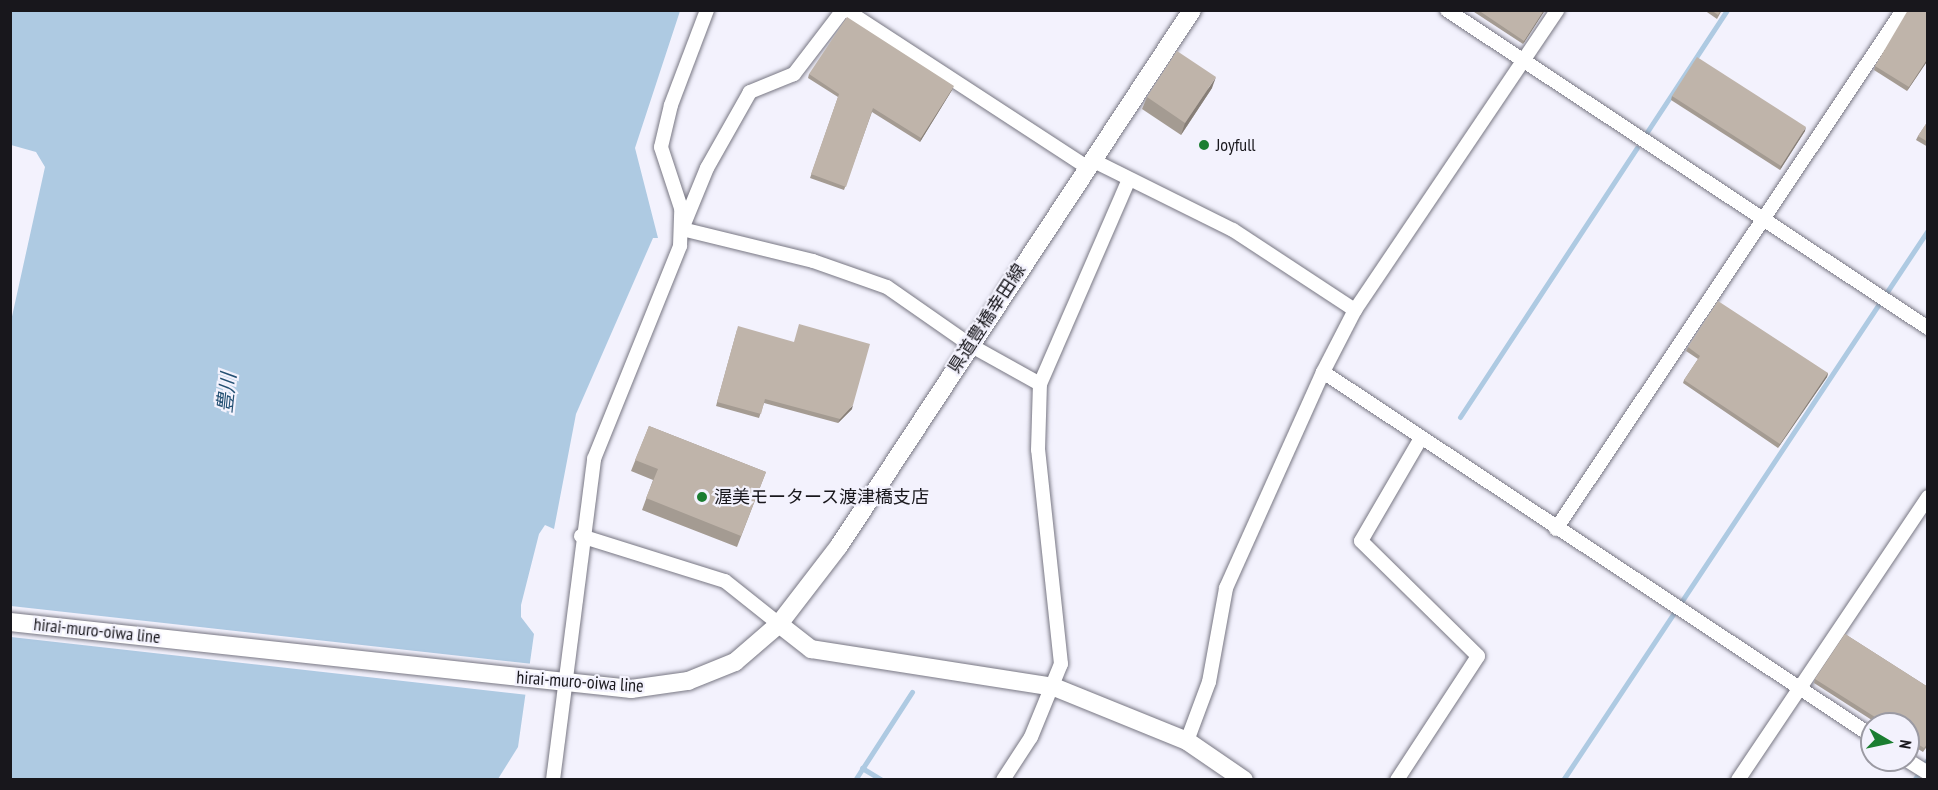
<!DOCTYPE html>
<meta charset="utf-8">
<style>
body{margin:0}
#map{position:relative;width:1938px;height:790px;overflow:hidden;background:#f3f2fd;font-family:"PT Sans Narrow","Noto Sans JP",sans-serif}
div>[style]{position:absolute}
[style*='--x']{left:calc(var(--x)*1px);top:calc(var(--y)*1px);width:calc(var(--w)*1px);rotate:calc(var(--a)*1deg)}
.water>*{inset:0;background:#aecae2}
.pier>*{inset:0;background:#f3f2fd}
.stream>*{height:5px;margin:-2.5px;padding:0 2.5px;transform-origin:2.5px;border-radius:2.5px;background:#aecae2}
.roads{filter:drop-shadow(0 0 2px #787783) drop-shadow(0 0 2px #787783)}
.street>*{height:14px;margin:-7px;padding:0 7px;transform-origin:7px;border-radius:7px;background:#fff}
.secondary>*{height:18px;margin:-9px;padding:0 9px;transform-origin:9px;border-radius:9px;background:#fff}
.wall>*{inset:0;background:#a49b92}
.shaded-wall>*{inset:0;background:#867e77}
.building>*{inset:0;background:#bfb4aa}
.dots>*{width:16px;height:16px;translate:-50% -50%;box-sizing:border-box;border:3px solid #f3f2fd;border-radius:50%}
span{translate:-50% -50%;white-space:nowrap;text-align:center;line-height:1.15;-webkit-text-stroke:4.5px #f3f2fd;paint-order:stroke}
.poi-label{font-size:18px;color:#18171c}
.left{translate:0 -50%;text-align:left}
.street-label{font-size:18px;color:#18171c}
.water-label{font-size:20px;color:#245073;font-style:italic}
.frame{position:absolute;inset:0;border:12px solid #18171c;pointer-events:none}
.north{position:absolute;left:1860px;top:712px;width:60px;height:60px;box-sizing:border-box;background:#f3f2fd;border:2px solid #9b9aa3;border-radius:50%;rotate:99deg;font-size:16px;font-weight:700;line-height:24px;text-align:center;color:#18171c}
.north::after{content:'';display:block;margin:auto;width:21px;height:27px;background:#1b7e31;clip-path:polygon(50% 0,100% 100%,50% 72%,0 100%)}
</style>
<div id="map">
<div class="water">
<div style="clip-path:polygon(10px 11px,680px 11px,635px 148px,658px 238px,653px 238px,576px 414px,554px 529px,545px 525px,539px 534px,521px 605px,521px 617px,534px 634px,518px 747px,498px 779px,11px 779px,11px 321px,45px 167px,36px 152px,11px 145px)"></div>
</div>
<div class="pier">
<div style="clip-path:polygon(11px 606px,533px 664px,528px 695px,11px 637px)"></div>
</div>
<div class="stream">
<div style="--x:1645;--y:135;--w:149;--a:-56.7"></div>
<div style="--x:1460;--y:417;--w:322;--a:-56.7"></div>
<div style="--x:1925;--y:763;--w:5;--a:-53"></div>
<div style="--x:862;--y:768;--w:23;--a:31"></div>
<div style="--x:855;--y:780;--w:105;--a:-57.1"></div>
<div style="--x:1563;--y:780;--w:660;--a:-56.43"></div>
<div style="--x:1914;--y:780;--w:5;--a:-53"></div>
</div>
<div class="roads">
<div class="street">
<div style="--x:843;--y:10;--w:81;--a:127.4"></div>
<div style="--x:794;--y:74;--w:48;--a:157.8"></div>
<div style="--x:750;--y:92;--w:87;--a:119.5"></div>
<div style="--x:707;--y:168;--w:66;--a:112.3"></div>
<div style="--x:682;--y:229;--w:135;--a:13.7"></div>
<div style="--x:813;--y:261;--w:78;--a:19.4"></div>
<div style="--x:887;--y:287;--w:101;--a:34.9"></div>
<div style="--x:970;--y:345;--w:80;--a:29.1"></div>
<div style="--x:846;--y:10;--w:288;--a:33.1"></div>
<div style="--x:1447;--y:10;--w:577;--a:33.47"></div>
<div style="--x:1092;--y:160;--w:157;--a:26.4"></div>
<div style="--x:1233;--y:230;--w:146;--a:33.3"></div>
<div style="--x:1323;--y:372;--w:659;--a:33.55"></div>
<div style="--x:1556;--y:529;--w:624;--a:-56.23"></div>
<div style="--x:581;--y:536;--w:151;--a:17.4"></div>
<div style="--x:725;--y:581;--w:69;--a:38.5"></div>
<div style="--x:1187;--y:741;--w:63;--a:-69.6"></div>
<div style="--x:1209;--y:682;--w:96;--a:-79.7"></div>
<div style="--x:1226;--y:588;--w:237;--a:-65.8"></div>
<div style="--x:1323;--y:372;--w:70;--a:-62.7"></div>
<div style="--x:1355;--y:310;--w:362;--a:-56"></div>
<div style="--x:1907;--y:760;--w:25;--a:32"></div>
<div style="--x:553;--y:780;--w:324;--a:-82.7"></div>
<div style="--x:594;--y:459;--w:230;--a:-68"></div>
<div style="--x:680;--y:246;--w:38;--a:-88"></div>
<div style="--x:681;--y:208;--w:64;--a:-108.2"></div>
<div style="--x:661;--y:147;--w:43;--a:-76.6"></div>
<div style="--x:671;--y:105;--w:102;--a:-69.2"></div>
<div style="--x:1003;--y:780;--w:51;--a:-56.9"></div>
<div style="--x:1031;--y:737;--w:79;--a:-67.7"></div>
<div style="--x:1061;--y:664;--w:215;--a:-96.1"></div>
<div style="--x:1038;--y:450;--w:66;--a:-88.3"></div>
<div style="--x:1040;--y:384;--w:223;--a:-66.5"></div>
<div style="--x:1397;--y:780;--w:148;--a:-56.8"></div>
<div style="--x:1478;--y:656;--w:164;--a:-135.5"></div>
<div style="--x:1361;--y:541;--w:119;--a:-59.8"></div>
<div style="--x:1738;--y:780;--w:341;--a:-56.1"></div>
</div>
<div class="secondary">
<div style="--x:10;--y:622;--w:625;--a:6.16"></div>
<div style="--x:631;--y:689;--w:58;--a:-8"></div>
<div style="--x:688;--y:681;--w:51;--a:-22"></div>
<div style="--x:735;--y:662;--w:58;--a:-40.8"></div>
<div style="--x:779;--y:624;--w:98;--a:-52.4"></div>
<div style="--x:839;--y:546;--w:642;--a:-56.63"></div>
<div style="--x:779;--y:624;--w:41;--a:38"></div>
<div style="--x:811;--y:649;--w:246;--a:8.9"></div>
<div style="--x:1054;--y:687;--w:144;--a:22.1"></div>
<div style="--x:1187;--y:741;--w:69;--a:34.4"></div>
</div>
</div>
<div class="wall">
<div style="clip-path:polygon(1471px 10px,1545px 10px,1523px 44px)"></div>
<div style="clip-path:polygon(1704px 10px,1722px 10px,1717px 19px)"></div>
<div style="clip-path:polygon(1928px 10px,1928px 60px,1907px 91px,1874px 70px,1875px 66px)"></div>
<div style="clip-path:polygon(809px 74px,952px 90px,920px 142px,872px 112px,844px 190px,810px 178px,838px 97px,808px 78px)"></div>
<div style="clip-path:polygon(1212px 88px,1181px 135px,1142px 109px,1147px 97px)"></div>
<div style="clip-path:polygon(1672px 96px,1805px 131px,1780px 170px,1671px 100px)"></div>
<div style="clip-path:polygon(1928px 121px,1928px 147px,1916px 140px,1918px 136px)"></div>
<div style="clip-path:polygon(737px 330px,852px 409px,838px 423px,764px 403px,759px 418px,716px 406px)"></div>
<div style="clip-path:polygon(1688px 347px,1828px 373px,1827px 377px,1778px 448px,1683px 383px,1684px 380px,1698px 359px,1686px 351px)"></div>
<div style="clip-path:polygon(649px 426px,766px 472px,737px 547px,642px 510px,653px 480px,631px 471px)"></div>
<div style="clip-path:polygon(1845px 634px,1928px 687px,1928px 745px,1923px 752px,1908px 743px,1908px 724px,1878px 724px,1814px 683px,1815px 679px)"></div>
</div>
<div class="shaded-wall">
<div style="clip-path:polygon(1544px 10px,1545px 10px,1523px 44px,1524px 41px)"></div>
<div style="clip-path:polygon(1928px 58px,1928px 60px,1907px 91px,1909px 87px)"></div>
<div style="clip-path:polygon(1216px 77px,1212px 88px,1181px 135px,1185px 123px)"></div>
<div style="clip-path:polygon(954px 86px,952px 90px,920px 142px,921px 138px)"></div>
<div style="clip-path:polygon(1806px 127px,1805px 131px,1780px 170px,1781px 166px)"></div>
<div style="clip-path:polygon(1828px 373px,1827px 377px,1778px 448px,1780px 444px)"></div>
<div style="clip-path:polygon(853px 405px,852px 409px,838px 423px,840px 419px)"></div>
</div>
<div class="building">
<div style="clip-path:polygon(1478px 10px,1544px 10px,1524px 41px)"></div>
<div style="clip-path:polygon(1711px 10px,1721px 10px,1718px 15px)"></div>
<div style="clip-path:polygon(1908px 10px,1928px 10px,1928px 58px,1909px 87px,1875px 66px)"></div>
<div style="clip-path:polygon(847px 17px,954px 86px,921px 138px,873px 108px,846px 187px,811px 174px,839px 94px,809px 74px)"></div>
<div style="clip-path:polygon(1177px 51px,1216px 77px,1185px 123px,1147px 97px)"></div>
<div style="clip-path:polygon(1697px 57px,1806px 127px,1781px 166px,1672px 96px)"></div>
<div style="clip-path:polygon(1928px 121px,1928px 142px,1918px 136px)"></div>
<div style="clip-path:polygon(1718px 301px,1828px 373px,1780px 444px,1684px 380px,1700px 356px,1688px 347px)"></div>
<div style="clip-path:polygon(799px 324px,870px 344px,853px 405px,840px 419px,765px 399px,761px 414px,717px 402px,738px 326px,794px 342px)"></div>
<div style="clip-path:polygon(649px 426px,766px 472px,741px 536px,646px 498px,658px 469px,635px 460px)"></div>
<div style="clip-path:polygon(1845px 634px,1928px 687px,1928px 743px,1924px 748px,1908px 738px,1908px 724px,1886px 724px,1815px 679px)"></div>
</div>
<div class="dots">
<div style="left:1204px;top:145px;background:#1b7e31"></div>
<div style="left:702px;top:497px;background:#1b7e31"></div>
</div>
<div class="poi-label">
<span class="left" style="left:1216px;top:145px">Joyfull</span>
<span class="left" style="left:714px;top:497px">渥美モータース渡津橋支店</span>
</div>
<div class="street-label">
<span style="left:987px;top:319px;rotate:-57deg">県道豊橋幸田線</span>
<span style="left:97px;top:631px;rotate:6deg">hirai-muro-oiwa line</span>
<span style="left:580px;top:682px;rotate:4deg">hirai-muro-oiwa line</span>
</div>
<div class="water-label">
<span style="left:227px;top:393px;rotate:-84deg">豊川</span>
</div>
<div class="frame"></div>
<div class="north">N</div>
</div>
